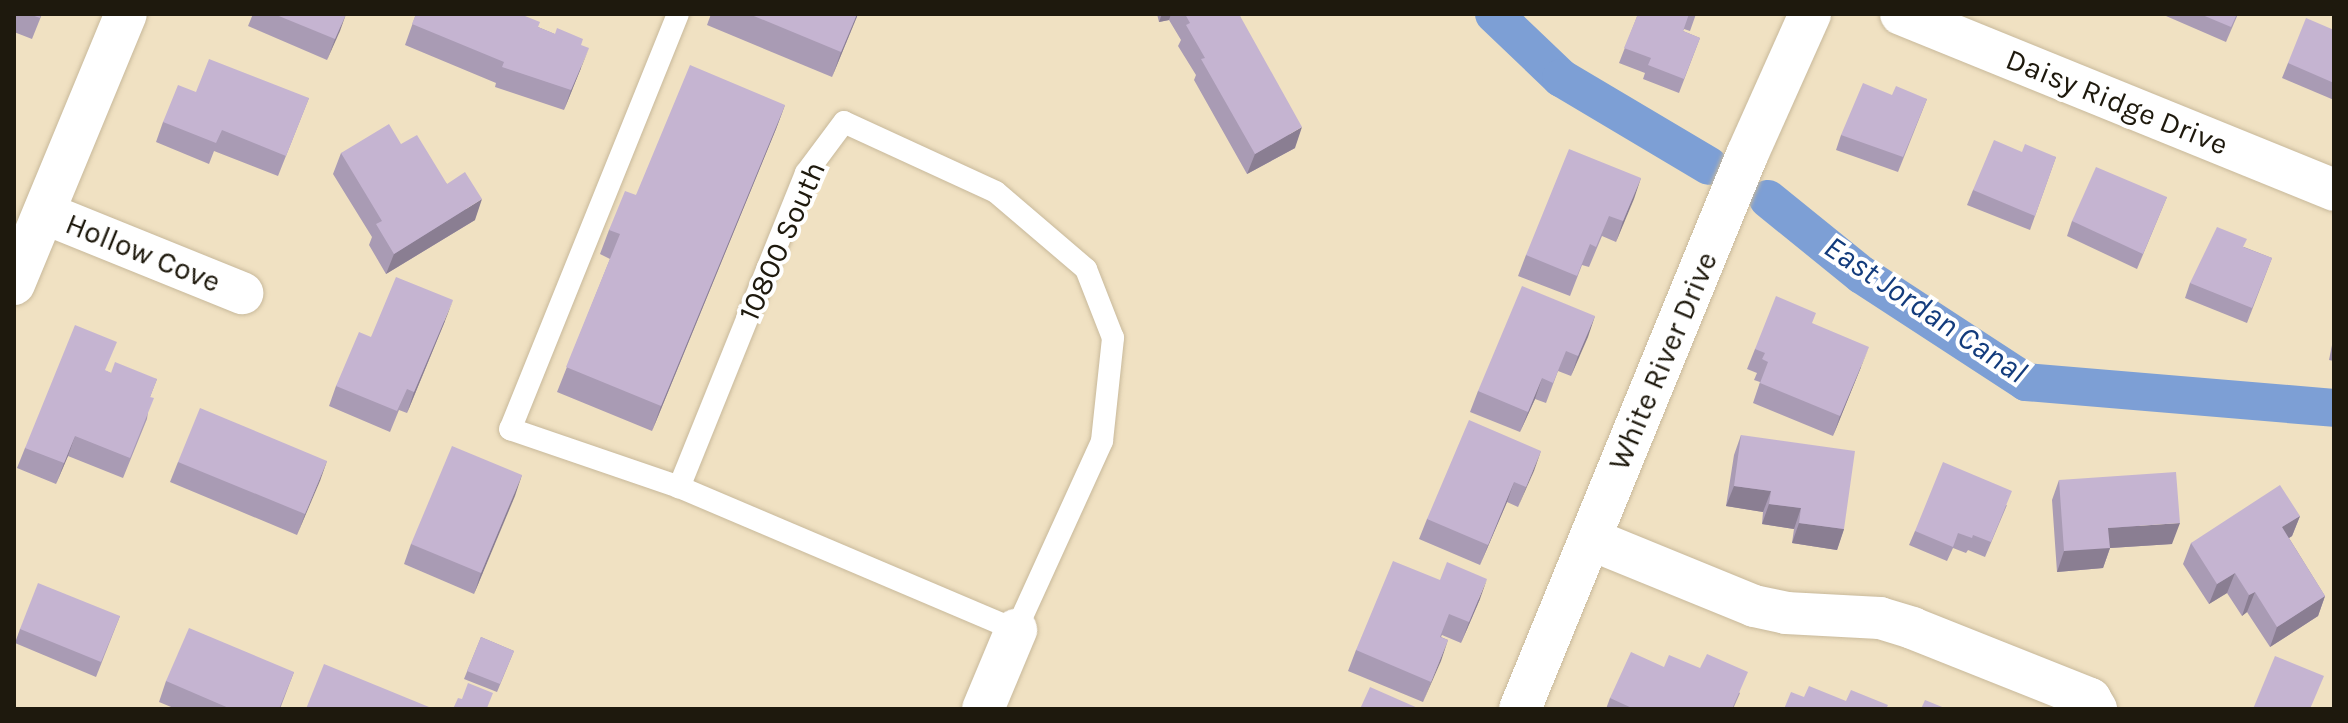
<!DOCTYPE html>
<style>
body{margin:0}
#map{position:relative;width:2348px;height:723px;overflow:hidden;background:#f0e1c2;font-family:Karla,sans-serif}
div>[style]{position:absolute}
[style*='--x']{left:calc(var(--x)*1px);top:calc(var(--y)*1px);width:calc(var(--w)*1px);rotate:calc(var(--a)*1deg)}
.canal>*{height:38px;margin:-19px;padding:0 19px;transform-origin:19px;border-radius:19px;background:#7d9fd5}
.roads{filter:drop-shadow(0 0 2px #c8b99b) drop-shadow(0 0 2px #c8b99b)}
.lane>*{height:22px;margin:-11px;padding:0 11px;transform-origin:11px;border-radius:11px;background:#fff}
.street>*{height:42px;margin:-21px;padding:0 21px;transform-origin:21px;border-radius:21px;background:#fff}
.wall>*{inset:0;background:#a99bb4}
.shaded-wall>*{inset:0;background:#8a7e92}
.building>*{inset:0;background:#c5b4d1}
span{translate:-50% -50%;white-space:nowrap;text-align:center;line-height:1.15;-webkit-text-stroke:8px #fff;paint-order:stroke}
.street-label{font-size:30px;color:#1e190d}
.water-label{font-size:32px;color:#123b7c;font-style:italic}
.frame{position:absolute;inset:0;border:16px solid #1e190d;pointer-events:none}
</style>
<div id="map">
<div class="canal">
<div style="--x:1494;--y:14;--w:93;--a:43.7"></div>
<div style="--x:1561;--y:78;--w:172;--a:30.7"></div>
<div style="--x:1768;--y:199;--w:121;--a:39"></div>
<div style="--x:1862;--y:275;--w:196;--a:33.1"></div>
<div style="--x:2026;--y:382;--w:309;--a:4.8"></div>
</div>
<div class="roads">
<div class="lane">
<div style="--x:678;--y:14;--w:448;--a:112"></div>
<div style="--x:510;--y:429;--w:179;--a:18.9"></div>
<div style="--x:679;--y:487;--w:366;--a:23"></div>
<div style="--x:1016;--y:630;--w:208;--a:-65.5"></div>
<div style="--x:1102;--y:441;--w:104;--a:-83.9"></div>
<div style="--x:1113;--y:338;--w:74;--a:-111.4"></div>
<div style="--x:1086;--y:269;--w:118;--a:-139.5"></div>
<div style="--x:996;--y:192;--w:167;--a:-155.3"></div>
<div style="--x:844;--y:122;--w:64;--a:126.7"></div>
<div style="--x:806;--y:173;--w:339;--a:112"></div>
</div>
<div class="street">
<div style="--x:1901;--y:14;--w:467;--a:22.1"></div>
<div style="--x:44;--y:213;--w:214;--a:22"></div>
<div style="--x:14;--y:284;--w:292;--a:-67.5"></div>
<div style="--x:1590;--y:539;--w:177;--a:22.2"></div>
<div style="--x:1754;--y:606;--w:33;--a:12"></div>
<div style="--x:1786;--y:613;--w:94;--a:3"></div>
<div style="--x:1880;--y:618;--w:34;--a:17"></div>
<div style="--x:1912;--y:628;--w:192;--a:21.7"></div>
<div style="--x:2090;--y:699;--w:12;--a:59"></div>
<div style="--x:983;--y:709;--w:86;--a:-67.3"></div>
<div style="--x:1520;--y:709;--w:599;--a:-67.72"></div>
<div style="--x:1747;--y:155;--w:154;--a:-65.9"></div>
</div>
</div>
<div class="wall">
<div style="clip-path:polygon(14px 14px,42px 14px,32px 39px,14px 32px)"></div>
<div style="clip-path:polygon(253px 14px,346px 14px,327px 60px,248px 26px)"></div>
<div style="clip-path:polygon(416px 14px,538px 27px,581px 45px,581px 68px,564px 110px,495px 87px,496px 83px,405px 45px)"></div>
<div style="clip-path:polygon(711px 14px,858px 14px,832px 77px,707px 25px)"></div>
<div style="clip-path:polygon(1157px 14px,1239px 14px,1295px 148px,1247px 174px,1194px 80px,1196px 75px,1178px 46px,1181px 40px,1169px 20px,1159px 22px)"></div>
<div style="clip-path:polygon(1638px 14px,1696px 14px,1690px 31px,1684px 29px,1683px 31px,1700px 38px,1679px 93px,1643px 79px,1645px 73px,1619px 63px)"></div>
<div style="clip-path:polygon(2167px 14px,2238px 14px,2226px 42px,2166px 16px)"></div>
<div style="clip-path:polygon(2334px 30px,2334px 100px,2282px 78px,2288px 63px)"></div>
<div style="clip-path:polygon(196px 92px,309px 98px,278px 176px,214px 151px,209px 164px,156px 142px,163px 122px)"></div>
<div style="clip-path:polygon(1892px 95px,1927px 99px,1898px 172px,1836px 150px,1841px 135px)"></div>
<div style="clip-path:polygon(785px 105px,776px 129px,652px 431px,557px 392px,610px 259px,600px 254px,609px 230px,636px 195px)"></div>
<div style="clip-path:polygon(401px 144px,447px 184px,475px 220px,386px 274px,369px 245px,372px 237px,333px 174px,341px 153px)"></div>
<div style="clip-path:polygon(2022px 152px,2056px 157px,2030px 230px,1967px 205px,1973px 190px)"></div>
<div style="clip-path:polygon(1641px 178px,1616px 242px,1602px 236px,1589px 267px,1582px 265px,1570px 296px,1518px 276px,1526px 255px)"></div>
<div style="clip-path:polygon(2167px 197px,2137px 269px,2067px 236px,2072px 221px)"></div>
<div style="clip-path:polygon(2244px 247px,2272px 258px,2247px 323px,2185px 298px,2190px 283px)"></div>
<div style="clip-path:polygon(1595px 316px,1571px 376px,1558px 371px,1546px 403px,1535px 399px,1520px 432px,1470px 412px,1478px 391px)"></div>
<div style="clip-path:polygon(445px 321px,407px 413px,399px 410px,390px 432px,329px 406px,336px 386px,371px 337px)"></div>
<div style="clip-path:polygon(1812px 324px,1861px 367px,1833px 436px,1753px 403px,1760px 382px,1754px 380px,1757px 373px,1747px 369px,1755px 349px)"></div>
<div style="clip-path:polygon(2334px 335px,2334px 361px,2329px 360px)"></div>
<div style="clip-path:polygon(106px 371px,111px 373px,157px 379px,150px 397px,147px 419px,123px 478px,68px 456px,56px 484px,17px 468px,25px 448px)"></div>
<div style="clip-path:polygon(1741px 435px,1844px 529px,1837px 550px,1792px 543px,1794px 529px,1762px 524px,1763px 512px,1726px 506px,1734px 455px)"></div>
<div style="clip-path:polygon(1541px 451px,1518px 507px,1507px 502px,1480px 565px,1419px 539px,1427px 519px)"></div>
<div style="clip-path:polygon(327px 461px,297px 535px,170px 482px,178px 462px)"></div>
<div style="clip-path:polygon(522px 475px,474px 594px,404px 564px,411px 544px)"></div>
<div style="clip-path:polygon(2059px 480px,2172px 544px,2110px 548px,2103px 568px,2057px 572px,2052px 500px)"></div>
<div style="clip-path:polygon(2007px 505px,1985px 557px,1968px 550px,1966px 553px,1953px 548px,1947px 561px,1909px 545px,1915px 531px)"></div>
<div style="clip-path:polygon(2300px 516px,2292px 536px,2289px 538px,2325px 596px,2318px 616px,2270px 647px,2247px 612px,2242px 616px,2227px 593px,2209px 604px,2183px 564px,2191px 543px)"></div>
<div style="clip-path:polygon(1480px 599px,1461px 643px,1442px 635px,1441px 637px,1448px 640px,1423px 702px,1348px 671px,1356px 650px)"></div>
<div style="clip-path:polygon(120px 616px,96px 677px,15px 643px,20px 629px)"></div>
<div style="clip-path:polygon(481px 637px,514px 651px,497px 692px,464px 679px)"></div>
<div style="clip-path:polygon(1664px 667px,1700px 668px,1740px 693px,1733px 709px,1606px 709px,1610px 698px)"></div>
<div style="clip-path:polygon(294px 672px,280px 709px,176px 709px,159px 702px,166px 681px)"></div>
</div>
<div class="shaded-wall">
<div style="clip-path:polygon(346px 14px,340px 31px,327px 60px,335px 39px)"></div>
<div style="clip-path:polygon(857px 14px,858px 14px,832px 77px,841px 52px)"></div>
<div style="clip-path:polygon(1162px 14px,1171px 14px,1169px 20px,1159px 22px)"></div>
<div style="clip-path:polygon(589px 48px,581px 68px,564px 110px,571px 90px)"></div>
<div style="clip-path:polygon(785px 105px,776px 129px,652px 431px,661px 406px)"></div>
<div style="clip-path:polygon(1302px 127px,1295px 148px,1247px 174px,1255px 154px)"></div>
<div style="clip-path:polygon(1641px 178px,1634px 199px,1616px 242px,1623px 221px)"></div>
<div style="clip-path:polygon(482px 199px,475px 220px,386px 274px,394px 254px)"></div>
<div style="clip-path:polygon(453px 300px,445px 321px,407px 413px,414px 392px)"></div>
<div style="clip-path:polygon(1595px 316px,1588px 337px,1571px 376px,1578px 356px)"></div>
<div style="clip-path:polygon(1869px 347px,1861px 367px,1833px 436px,1840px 416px)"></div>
<div style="clip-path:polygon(1542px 378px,1535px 399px,1520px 432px,1528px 412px)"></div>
<div style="clip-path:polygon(75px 436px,68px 456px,56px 484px,64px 463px)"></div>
<div style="clip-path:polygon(1541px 451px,1534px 471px,1518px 507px,1526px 487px)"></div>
<div style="clip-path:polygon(327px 461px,320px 481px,297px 535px,305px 514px)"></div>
<div style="clip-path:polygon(522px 475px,515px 496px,474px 594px,481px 573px)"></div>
<div style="clip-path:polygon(1514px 482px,1507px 502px,1480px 565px,1488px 545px)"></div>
<div style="clip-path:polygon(1734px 486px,1771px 491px,1763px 512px,1726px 506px)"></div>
<div style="clip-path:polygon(1769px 504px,1801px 508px,1794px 529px,1762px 524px)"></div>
<div style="clip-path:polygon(2300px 516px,2292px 536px,2274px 548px,2282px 527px)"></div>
<div style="clip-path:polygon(1799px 523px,1844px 529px,1837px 550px,1792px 543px)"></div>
<div style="clip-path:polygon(2180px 523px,2172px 544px,2110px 548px,2103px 568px,2057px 572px,2064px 551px,2108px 528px)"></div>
<div style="clip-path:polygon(2235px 573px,2227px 593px,2209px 604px,2217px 584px)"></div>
<div style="clip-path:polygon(1487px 579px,1480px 599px,1461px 643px,1469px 622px)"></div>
<div style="clip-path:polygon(2255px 592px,2247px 612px,2242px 616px,2249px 595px)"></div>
<div style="clip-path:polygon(2325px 596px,2318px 616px,2270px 647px,2277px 627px)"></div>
<div style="clip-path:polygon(1448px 640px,1441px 661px,1423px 702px,1431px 682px)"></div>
</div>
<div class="building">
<div style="clip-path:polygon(29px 14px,41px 14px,40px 18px)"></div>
<div style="clip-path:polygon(274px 14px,346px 14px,335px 39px)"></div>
<div style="clip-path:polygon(416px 14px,520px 14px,540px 22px,538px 27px,555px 34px,557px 28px,583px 39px,581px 45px,589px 48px,571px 90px,502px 67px,504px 62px,412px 24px)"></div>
<div style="clip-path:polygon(749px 14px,857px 14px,841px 52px)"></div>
<div style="clip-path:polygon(1185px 14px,1239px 14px,1302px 127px,1255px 154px,1201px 59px,1205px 58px,1186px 25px,1190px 23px)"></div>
<div style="clip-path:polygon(1638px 14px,1689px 14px,1683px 31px,1700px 38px,1684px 79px,1648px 65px,1651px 58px,1624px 48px)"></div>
<div style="clip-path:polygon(2200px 14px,2237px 14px,2231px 27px)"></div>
<div style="clip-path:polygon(2306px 18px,2334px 30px,2334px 83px,2288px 63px)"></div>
<div style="clip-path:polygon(209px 59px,309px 98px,286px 156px,222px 130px,216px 143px,163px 122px,178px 85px,196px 92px)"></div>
<div style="clip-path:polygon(690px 65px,785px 105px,661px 406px,566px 367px,620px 234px,609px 230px,625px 191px,636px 195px)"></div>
<div style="clip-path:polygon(1863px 83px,1892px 95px,1896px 86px,1927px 99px,1903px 157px,1841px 135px)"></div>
<div style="clip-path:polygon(389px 124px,401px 144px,417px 135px,447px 184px,465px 172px,482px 199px,394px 254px,376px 224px,382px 221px,341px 153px)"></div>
<div style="clip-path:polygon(1994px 140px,2022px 152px,2025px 144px,2056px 157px,2035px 216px,1973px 190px)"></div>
<div style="clip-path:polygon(1569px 149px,1641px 178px,1623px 221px,1609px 216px,1596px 247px,1590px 244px,1577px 276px,1526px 255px)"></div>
<div style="clip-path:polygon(2096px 167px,2167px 197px,2143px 254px,2072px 221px)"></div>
<div style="clip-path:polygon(2217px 227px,2247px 239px,2243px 247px,2272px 258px,2252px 308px,2190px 283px)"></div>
<div style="clip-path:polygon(396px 277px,453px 300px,414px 392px,407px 389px,397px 411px,336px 386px,359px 332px,371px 337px)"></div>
<div style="clip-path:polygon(1522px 286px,1595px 316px,1578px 356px,1566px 351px,1553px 383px,1542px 378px,1528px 412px,1478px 391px)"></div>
<div style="clip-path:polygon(1776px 296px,1816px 313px,1812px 323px,1869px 347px,1840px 416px,1760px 383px,1768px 362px,1762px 359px,1765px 353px,1755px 349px)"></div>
<div style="clip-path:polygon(75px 325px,117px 342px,105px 370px,111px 373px,115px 362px,157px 379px,150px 397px,154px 398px,130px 458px,75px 436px,64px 463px,25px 448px)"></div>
<div style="clip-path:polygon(200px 408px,327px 461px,305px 514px,178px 462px)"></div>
<div style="clip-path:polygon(1469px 420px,1541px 451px,1526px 487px,1514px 482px,1488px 545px,1427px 519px)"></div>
<div style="clip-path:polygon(1741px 435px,1855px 451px,1844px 529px,1799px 523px,1801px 508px,1769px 504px,1771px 491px,1734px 486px)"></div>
<div style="clip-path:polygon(452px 446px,522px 475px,481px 573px,411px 544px)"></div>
<div style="clip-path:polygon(1943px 462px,2012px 491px,1991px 542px,1973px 535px,1972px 538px,1958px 533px,1953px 547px,1915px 531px)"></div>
<div style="clip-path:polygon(2176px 472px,2180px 523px,2108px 528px,2110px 548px,2064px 551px,2059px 480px)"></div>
<div style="clip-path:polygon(2280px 485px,2300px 516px,2282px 527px,2325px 596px,2277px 627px,2255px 592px,2249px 595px,2235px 573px,2217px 584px,2191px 543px)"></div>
<div style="clip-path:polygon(1393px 561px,1440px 580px,1447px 562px,1487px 579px,1469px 622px,1449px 614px,1440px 637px,1448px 640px,1431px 682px,1356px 650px)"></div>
<div style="clip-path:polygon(38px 583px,120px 616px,101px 662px,20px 629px)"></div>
<div style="clip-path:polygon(189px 628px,294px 672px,279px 709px,231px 709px,166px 681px)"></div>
<div style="clip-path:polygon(481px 637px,514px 651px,500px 684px,467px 671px)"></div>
<div style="clip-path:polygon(1631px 652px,1664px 667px,1669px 655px,1700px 668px,1707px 654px,1748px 672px,1732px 709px,1634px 709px,1610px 698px)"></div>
<div style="clip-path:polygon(2275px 656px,2324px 676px,2310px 709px,2253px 709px)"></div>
<div style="clip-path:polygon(324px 664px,429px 707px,428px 709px,306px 709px)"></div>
<div style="clip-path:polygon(468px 683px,493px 693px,487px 708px,489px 709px,453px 709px,458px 698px,462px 699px)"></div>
<div style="clip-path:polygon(1809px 686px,1846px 701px,1851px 690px,1888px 705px,1886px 709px,1784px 709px,1791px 692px,1804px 697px)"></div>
<div style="clip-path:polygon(1370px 687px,1420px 709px,1360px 709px)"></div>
<div style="clip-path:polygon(1925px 700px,1947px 709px,1921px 709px)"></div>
</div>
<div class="street-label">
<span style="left:2117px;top:102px;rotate:22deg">Daisy Ridge Drive</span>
<span style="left:782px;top:241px;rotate:-66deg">10800 South</span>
<span style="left:143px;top:253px;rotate:22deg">Hollow Cove</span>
<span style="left:1663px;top:361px;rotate:-67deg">White River Drive</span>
</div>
<div class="water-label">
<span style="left:1925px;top:310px;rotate:34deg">East Jordan Canal</span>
</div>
<div class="frame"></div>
</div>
